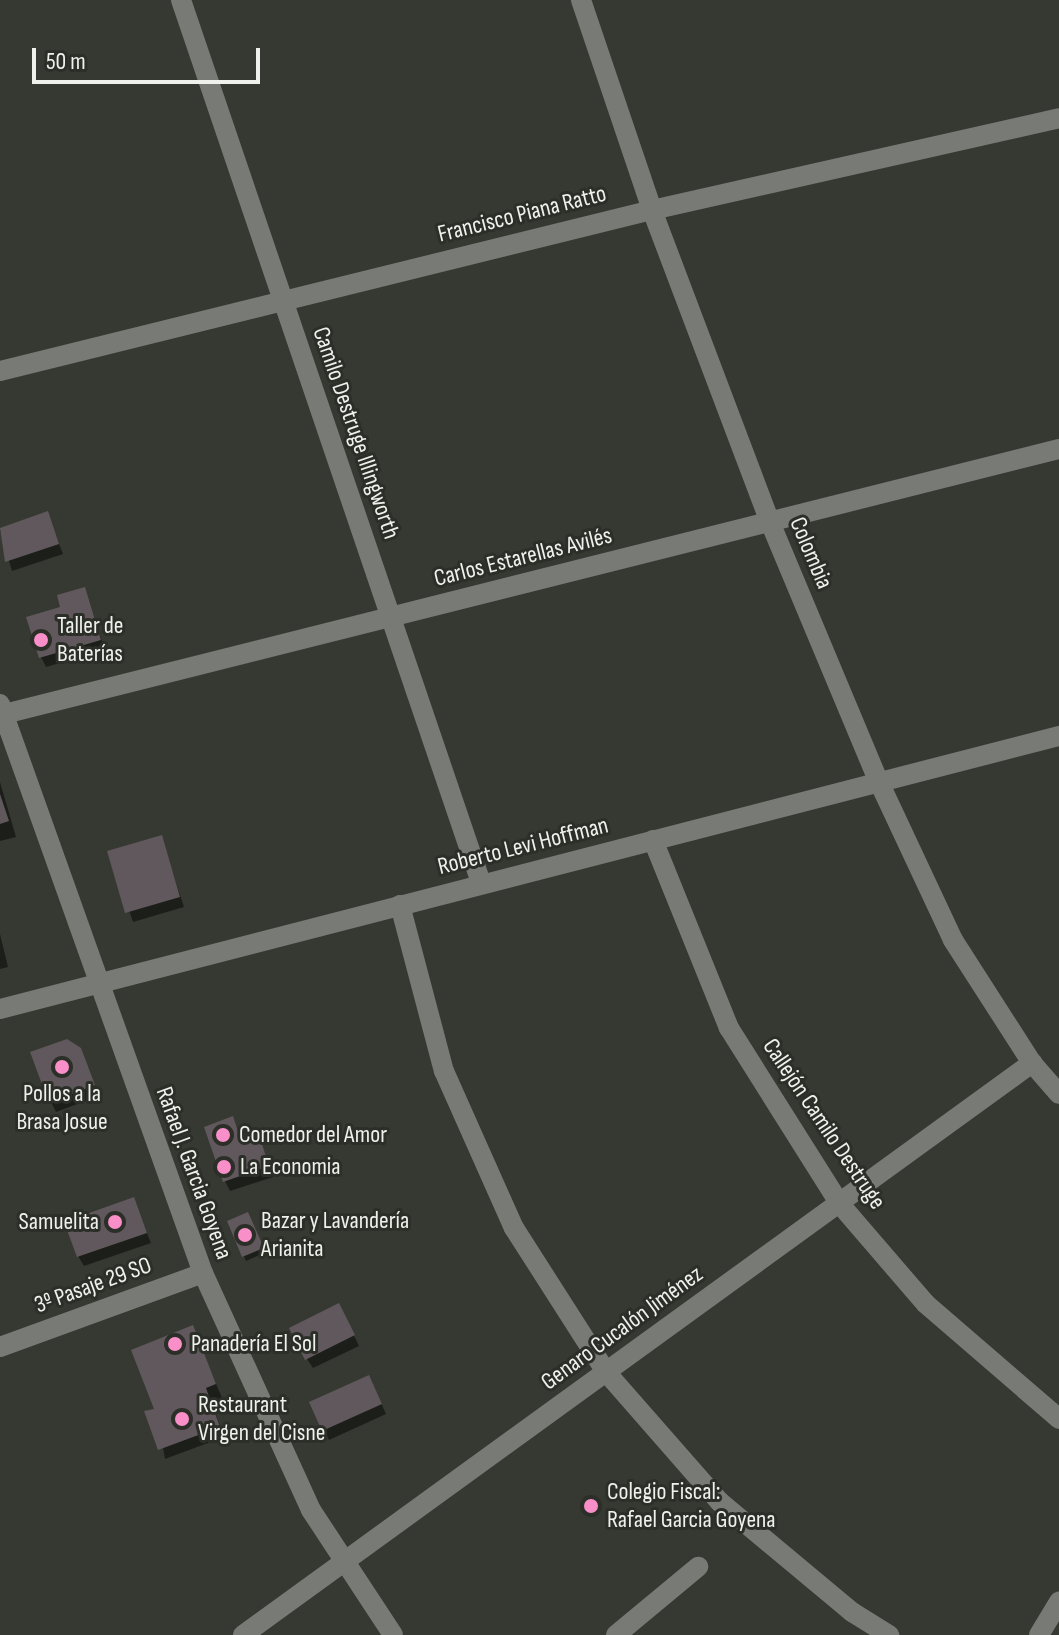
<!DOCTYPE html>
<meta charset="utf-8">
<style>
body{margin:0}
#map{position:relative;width:1059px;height:1635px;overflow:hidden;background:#363932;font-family:"Sofia Sans Condensed",sans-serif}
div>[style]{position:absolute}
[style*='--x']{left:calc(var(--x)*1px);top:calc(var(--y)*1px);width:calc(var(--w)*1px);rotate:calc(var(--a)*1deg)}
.shadow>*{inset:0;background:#0007}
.building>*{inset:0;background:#60585c}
.minor>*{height:20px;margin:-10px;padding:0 10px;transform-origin:10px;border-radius:10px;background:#787a76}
.dots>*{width:22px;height:22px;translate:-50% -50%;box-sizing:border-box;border:4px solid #2c2e28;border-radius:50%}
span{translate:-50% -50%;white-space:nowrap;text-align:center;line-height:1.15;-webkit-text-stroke:6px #2c2e28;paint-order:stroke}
.street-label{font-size:24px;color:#eff1ec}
.poi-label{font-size:24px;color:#eff1ec}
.left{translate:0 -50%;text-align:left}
.right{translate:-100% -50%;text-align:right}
.scale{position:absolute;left:32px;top:48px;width:228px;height:36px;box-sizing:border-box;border:4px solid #eff1ec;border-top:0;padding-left:10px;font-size:24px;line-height:28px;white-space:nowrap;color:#eff1ec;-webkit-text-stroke:6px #2c2e28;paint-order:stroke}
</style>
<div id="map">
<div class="shadow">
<div style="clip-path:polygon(47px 514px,63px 554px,12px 571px,0 530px)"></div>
<div style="clip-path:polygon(84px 589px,105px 650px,46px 667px,41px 657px,63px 608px)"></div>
<div style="clip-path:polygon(0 782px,16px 837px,0 841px)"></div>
<div style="clip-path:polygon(161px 838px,184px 907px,133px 922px,110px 852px)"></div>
<div style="clip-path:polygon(0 934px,8px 967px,0 969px)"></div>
<div style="clip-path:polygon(79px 1054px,99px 1096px,56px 1112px,51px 1102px)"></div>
<div style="clip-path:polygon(259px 1141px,273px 1177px,230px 1191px,225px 1181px)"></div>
<div style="clip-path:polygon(133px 1199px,151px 1243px,84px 1266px,78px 1256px)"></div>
<div style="clip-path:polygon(250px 1219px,264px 1253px,246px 1261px,229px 1222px)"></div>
<div style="clip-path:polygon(344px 1315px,359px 1346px,313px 1368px,307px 1359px)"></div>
<div style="clip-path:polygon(192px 1328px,223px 1400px,212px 1404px,224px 1437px,165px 1459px,156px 1409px)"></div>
<div style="clip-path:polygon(374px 1387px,386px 1414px,329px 1440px,311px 1403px)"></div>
</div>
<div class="building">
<div style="clip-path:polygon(48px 511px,59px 544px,5px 562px,0 528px)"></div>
<div style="clip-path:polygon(85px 587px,101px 640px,39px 658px,26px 617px,60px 607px,57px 595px)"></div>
<div style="clip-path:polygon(0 794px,9px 821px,0 824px)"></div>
<div style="clip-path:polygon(162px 835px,180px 897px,125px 913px,107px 851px)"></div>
<div style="clip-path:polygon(67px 1039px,81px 1048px,95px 1085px,49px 1103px,30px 1052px)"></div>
<div style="clip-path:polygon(233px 1116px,242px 1144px,260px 1138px,269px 1166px,223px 1182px,204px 1127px)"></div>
<div style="clip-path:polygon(134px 1197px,147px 1233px,77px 1257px,64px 1222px)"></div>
<div style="clip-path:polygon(248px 1212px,264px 1248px,242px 1257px,227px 1221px)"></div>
<div style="clip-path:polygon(339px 1303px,355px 1335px,305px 1360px,289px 1328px)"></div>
<div style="clip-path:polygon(193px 1325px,216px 1384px,206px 1388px,220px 1427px,158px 1450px,144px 1411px,154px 1409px,131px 1350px)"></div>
<div style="clip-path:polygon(369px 1375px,382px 1404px,322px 1431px,309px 1402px)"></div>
</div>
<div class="minor">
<div style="--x:181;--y:0;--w:933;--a:71.23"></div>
<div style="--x:581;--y:0;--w:222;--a:71.3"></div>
<div style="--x:652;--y:210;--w:334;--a:69.3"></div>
<div style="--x:770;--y:522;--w:282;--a:67.3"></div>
<div style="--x:879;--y:782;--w:174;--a:64.9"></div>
<div style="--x:953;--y:940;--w:146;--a:57.3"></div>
<div style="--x:1032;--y:1063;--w:41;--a:48.9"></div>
<div style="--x:0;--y:371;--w:672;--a:-13.87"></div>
<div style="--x:652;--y:210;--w:417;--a:-12.7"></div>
<div style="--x:0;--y:704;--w:604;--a:70.37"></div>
<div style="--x:203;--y:1273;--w:260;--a:65.5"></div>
<div style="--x:311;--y:1510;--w:149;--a:56.7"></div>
<div style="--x:0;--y:715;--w:1092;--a:-14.1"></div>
<div style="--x:653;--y:840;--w:203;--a:68"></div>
<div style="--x:729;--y:1028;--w:207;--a:57.8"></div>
<div style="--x:839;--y:1203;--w:133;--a:49.3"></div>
<div style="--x:926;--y:1304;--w:176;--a:40.8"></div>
<div style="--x:400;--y:905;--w:172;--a:75.2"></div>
<div style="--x:444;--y:1071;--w:172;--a:66"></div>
<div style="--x:514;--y:1228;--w:171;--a:57.4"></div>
<div style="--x:606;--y:1372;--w:173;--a:48.8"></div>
<div style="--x:720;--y:1502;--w:172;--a:39.8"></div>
<div style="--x:852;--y:1612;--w:44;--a:31.9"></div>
<div style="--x:0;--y:1009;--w:1094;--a:-14.46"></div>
<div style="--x:0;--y:1347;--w:216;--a:-20"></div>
<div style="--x:243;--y:1635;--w:975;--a:-35.94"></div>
<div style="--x:616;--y:1635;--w:107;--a:-39.7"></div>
<div style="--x:1039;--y:1635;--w:39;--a:-59"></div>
</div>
<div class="dots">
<div style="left:41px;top:640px;background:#f98fc9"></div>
<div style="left:62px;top:1067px;background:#f98fc9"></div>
<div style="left:223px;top:1135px;background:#f98fc9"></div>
<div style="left:224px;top:1167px;background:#f98fc9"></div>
<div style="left:115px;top:1222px;background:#f98fc9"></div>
<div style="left:245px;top:1235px;background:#f98fc9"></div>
<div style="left:175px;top:1344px;background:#f98fc9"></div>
<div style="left:182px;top:1419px;background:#f98fc9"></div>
<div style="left:591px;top:1506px;background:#f98fc9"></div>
</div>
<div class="street-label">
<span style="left:522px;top:214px;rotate:-14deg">Francisco Piana Ratto</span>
<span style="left:356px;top:433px;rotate:71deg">Camilo Destruge Illingworth</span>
<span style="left:811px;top:553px;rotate:67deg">Colombia</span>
<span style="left:523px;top:557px;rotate:-14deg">Carlos Estarellas Avilés</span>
<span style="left:523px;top:846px;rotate:-14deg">Roberto Levi Hoffman</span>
<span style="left:824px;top:1124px;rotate:56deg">Callejón Camilo Destruge</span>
<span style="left:194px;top:1173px;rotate:70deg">Rafael J. Garcia Goyena</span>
<span style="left:93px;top:1285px;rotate:-20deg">3º Pasaje 29 SO</span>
<span style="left:622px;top:1328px;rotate:-36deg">Genaro Cucalón Jiménez</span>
</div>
<div class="poi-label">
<span class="left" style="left:57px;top:640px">Taller de<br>Baterías</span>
<span style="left:62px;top:1108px">Pollos a la<br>Brasa Josue</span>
<span class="left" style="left:239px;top:1135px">Comedor del Amor</span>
<span class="left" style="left:240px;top:1167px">La Economia</span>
<span class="left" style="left:261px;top:1235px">Bazar y Lavandería<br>Arianita</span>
<span class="right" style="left:99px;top:1222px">Samuelita</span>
<span class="left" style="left:191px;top:1344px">Panadería El Sol</span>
<span class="left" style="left:198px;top:1419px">Restaurant<br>Virgen del Cisne</span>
<span class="left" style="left:607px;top:1506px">Colegio Fiscal:<br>Rafael Garcia Goyena</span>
</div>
<div class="scale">50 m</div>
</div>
